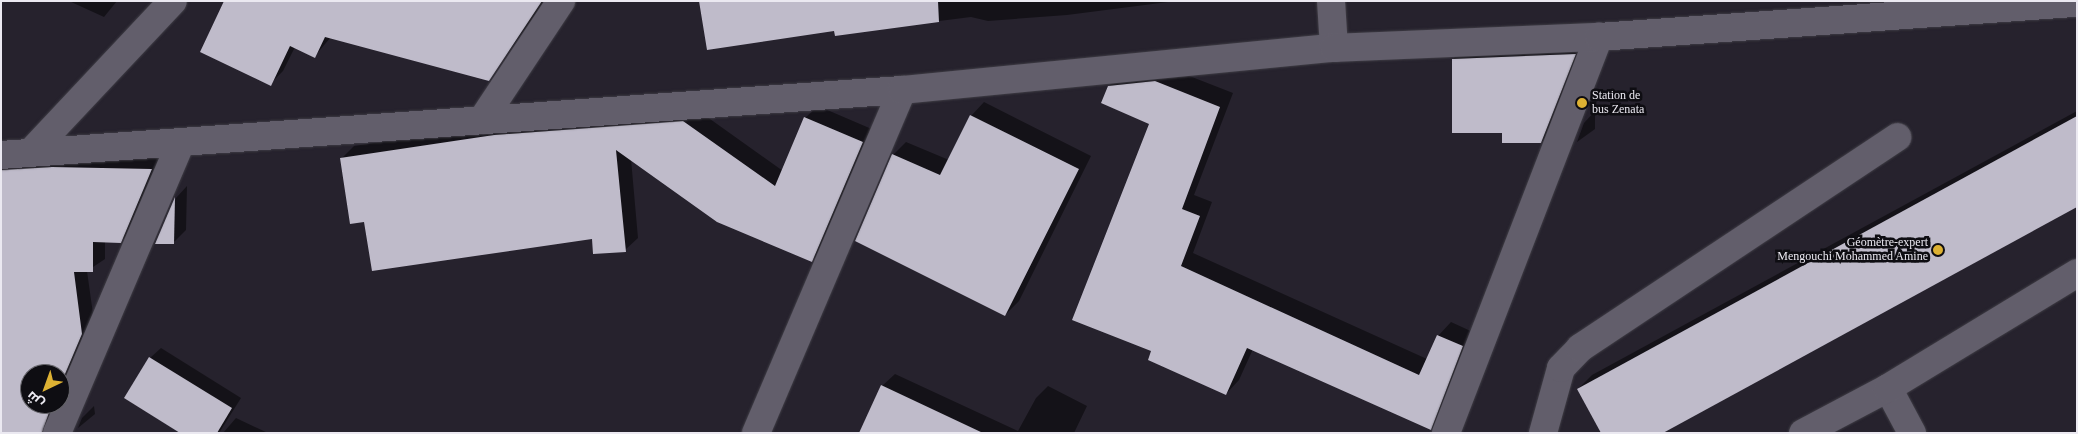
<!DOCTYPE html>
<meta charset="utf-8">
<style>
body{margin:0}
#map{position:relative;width:2078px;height:434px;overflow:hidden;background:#26222d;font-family:"Times New Roman",Cairo,serif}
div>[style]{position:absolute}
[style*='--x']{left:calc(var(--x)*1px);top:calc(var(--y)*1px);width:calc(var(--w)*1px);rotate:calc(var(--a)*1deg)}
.shadow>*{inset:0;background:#0007}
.building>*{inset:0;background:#bfbbca}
.roads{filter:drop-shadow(0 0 1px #3f3d45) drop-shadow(0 0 1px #3f3d45)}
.minor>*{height:28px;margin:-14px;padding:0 14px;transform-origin:14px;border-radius:14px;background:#625e6b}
.tertiary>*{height:28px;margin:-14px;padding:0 14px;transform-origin:14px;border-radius:14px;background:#625e6b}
.dots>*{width:14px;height:14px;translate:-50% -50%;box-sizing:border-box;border:2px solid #0e0d12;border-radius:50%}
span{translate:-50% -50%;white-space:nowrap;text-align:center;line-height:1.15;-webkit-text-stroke:5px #0e0d12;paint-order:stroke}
.poi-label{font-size:12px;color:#ebe9f1}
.left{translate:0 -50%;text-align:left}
.right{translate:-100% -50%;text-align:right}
.frame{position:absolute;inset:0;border:2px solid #ebe9f1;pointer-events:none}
.north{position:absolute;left:20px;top:364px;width:50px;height:50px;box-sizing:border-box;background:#0e0d12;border:1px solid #66656b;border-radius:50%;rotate:222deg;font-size:14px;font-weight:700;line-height:20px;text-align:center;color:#ebe9f1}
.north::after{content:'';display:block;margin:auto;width:18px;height:22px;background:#ddb133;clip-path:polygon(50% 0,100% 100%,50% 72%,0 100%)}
</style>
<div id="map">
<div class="shadow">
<div style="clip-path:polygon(69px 1px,117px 1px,104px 17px)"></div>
<div style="clip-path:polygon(226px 1px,545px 1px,489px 79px,331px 37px,314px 57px,295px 47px,283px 71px,270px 84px)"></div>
<div style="clip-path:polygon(701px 1px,1176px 1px,1067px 15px,988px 21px,971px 17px,836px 34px,835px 29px)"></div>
<div style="clip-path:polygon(1588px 41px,1554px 129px,1541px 142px,1503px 132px,1453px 59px,1466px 46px)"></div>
<div style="clip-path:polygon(1169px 68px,1233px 93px,1194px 195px,1212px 202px,1193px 253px,1427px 359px,1438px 336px,1451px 322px,1475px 333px,1444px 416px,1431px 429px,1253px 349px,1239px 380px,1226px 394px,1153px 350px,1150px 124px,1109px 86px,1122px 73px)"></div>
<div style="clip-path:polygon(984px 102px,1091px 156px,1019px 301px,1005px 315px,893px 155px,906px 142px,949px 160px,971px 116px)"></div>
<div style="clip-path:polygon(818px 106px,874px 130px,824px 248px,812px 260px,631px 159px,638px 238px,625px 250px,593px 238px,365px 220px,342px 158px,354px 146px,507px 123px,696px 109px,783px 171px,805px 118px)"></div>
<div style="clip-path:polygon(1595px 111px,1595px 129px,1577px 142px,1584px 123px)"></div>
<div style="clip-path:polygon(2077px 111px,2077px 206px,1578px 389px,1592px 375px)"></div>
<div style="clip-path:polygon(evenodd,1px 154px,15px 159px,164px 158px,133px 229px,120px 242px,105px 241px,105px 259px,87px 271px,94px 321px,54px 420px,41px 432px,36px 433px,1px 303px,1px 154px,30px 374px,60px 374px,60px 404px,30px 404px,30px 374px)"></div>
<div style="clip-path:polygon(187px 186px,186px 230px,173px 243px,156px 243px,176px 198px)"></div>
<div style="clip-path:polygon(161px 348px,241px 398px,219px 433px,182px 433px,150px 358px)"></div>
<div style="clip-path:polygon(895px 374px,1018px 431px,1036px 398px,1048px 386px,1087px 406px,1074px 433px,861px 433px,882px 386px)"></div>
<div style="clip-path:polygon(94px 406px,95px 414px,78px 428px,82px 418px)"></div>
<div style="clip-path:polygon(236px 418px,268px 433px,223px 433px)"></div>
</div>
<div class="building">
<div style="clip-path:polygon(224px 1px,542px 1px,489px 81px,325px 37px,315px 58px,290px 46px,271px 86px,200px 52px)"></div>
<div style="clip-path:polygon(699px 1px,938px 1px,939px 22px,835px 36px,834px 31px,707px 50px)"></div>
<div style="clip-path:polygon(1576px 54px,1541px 143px,1502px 143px,1502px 133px,1452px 133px,1452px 59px)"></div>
<div style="clip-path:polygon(1155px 81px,1220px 107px,1182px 209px,1200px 216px,1181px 266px,1419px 375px,1437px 335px,1463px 346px,1431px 430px,1247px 348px,1226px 395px,1148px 360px,1151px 351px,1072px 320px,1149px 124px,1101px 103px,1108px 86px)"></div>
<div style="clip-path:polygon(970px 115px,1079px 169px,1005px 316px,855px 241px,892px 154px,940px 175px)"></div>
<div style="clip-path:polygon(2077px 116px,2077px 207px,1663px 433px,1601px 433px,1577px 389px)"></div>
<div style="clip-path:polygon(804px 117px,863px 142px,812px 262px,717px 222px,616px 150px,626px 252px,593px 254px,592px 239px,372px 271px,364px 222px,350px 224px,340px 158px,494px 135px,683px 121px,775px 186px)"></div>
<div style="clip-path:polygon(52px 167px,152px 169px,121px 243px,93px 242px,93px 272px,74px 272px,82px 334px,60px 386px,60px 374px,30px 374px,30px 404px,52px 404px,42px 433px,1px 433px,1px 170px)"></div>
<div style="clip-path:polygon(175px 197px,174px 244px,155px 244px)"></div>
<div style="clip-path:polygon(149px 357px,232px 408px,217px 433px,180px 433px,124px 398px)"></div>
<div style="clip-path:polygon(881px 385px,983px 433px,859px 433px)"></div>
</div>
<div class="roads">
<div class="minor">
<div style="--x:1331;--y:1;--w:47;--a:86.3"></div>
<div style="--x:482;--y:120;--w:143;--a:-56.4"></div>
<div style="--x:31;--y:152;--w:207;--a:-46.8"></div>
<div style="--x:1888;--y:388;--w:51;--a:61.9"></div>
<div style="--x:57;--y:433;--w:316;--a:-66.9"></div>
<div style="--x:756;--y:433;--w:373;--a:-66.9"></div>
<div style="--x:1446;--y:433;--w:425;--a:-68.9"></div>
<div style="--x:1543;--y:433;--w:67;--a:-74.5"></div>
<div style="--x:1561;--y:368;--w:28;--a:-46"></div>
<div style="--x:1580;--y:348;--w:381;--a:-33.6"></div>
<div style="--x:1803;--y:433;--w:96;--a:-27.9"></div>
<div style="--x:1888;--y:388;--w:221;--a:-31.3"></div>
</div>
<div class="tertiary">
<div style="--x:1;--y:155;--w:903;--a:-4.13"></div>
<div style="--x:902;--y:90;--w:434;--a:-5.6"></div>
<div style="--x:1334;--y:48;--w:265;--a:-2.4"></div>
<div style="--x:1599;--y:37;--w:479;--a:-4.1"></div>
</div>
</div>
<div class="dots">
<div style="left:1582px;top:103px;background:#ddb133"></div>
<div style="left:1938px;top:250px;background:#ddb133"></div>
</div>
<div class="poi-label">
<span class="left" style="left:1592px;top:103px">Station de<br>bus Zenata</span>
<span class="right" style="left:1928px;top:250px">Géomètre-expert<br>Mengouchi Mohammed Amine</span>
</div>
<div class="frame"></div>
<div class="north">ش</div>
</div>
